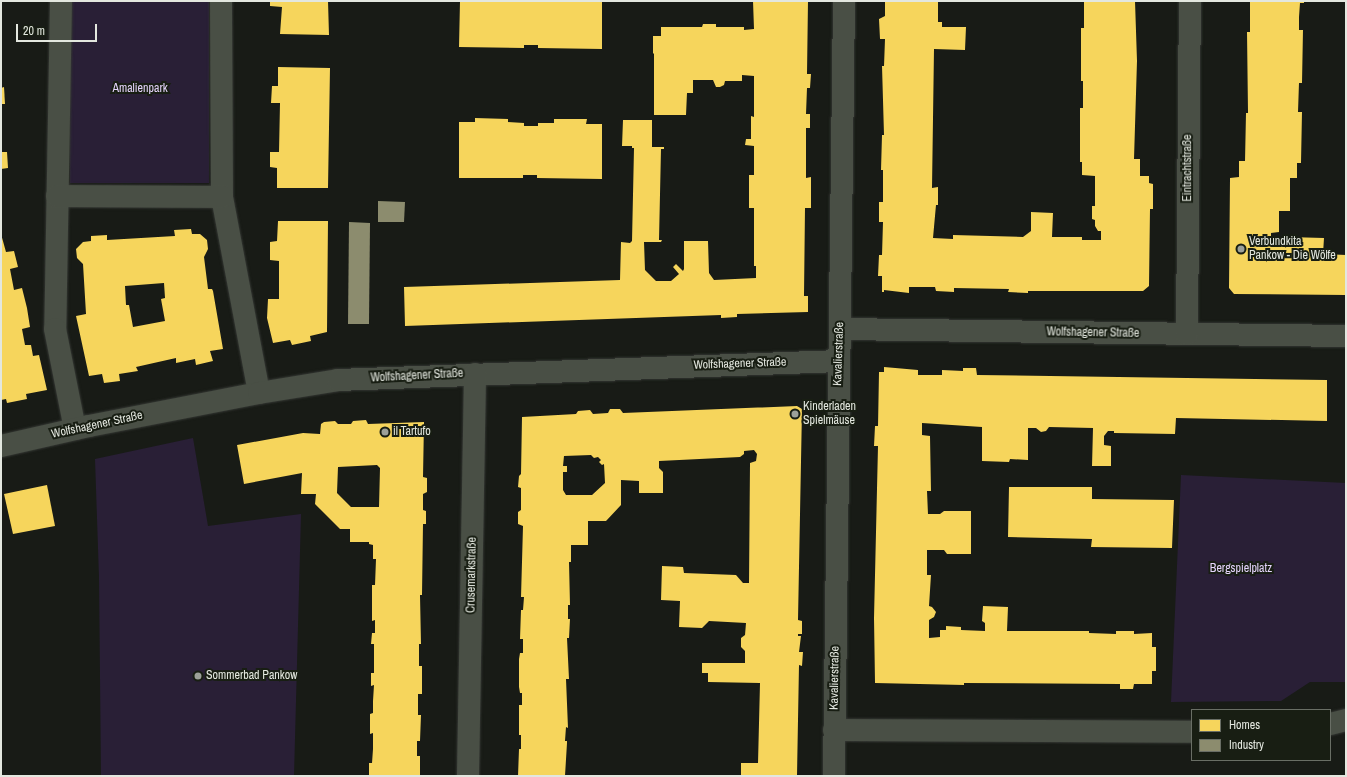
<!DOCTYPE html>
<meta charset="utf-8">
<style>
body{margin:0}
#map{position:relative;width:1347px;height:777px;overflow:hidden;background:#181b16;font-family:"Archivo Narrow",sans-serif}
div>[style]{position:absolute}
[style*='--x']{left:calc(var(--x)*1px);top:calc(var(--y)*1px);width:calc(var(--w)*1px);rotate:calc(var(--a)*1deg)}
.green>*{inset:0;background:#291f36}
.homes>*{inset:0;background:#f6d55c}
.industry>*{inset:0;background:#8c8c6e}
.roads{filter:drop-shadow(0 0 1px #343733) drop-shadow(0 0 1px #343733)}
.street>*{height:22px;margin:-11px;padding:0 11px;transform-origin:11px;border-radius:11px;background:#494f45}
.dots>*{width:11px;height:11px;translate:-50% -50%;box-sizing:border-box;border:2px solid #181e13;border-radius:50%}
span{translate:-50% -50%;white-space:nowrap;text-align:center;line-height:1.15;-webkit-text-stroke:4px #181e13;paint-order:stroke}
.park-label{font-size:12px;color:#e5d4fc}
.street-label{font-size:12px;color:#e3e7df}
.poi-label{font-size:12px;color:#e3e7df}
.left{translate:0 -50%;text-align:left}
.frame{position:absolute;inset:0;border:2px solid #e3e7df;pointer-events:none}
.legend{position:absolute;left:1191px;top:709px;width:140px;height:52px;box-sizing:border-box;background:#181e13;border:1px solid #696e65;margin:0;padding:5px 7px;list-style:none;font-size:12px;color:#e3e7df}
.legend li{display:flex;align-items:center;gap:8px;height:20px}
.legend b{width:20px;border:1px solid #696e65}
.scale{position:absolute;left:16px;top:24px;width:81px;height:18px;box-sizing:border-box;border:2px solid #e3e7df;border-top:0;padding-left:5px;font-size:12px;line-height:14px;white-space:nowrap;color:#e3e7df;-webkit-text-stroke:3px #181e13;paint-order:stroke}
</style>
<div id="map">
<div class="green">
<div style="clip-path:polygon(70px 1px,209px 1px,209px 183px,70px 183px)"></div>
<div style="clip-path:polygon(193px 438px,208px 526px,301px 514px,294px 776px,101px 776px,99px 577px,95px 459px)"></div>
<div style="clip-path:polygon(1181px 475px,1346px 483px,1346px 682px,1310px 682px,1281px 701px,1171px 702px)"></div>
</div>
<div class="homes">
<div style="clip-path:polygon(270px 1px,328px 1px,329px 35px,280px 34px,282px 7px,270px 6px)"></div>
<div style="clip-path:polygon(460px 1px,602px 1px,602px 49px,538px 48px,538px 45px,524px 45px,524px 48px,459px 47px)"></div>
<div style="clip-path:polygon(753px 1px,808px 1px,807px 74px,811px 74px,810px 88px,807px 88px,806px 114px,810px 114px,810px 128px,806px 128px,806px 178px,811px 177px,811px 208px,805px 208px,804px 296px,808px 296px,808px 312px,737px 314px,737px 317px,721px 318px,721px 315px,405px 326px,404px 287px,620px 280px,621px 242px,630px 243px,632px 241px,634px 148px,632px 148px,632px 146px,622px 146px,623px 120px,652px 120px,652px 147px,664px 147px,664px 149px,661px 149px,659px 240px,662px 240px,661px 242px,644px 242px,645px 270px,656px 281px,671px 281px,679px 274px,673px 267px,676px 264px,683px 271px,684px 269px,684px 241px,708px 241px,709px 273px,714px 280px,756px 278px,756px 266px,754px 266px,754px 208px,749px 208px,749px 175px,754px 175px,754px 146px,745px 145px,746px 139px,751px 139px,751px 116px,754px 117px,754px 76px,742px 75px,742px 81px,725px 81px,724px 85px,720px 87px,716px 87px,713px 80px,693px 80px,693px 93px,687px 93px,686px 115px,654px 115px,654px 54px,653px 53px,653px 36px,661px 36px,661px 27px,702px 27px,703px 24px,716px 24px,716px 27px,744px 27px,744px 30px,754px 29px)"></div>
<div style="clip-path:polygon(885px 1px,938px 1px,938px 22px,942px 22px,942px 27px,966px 27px,965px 50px,934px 49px,932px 188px,938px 187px,938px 205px,936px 205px,933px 238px,953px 239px,953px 235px,1023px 237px,1031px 231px,1031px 212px,1053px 213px,1052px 237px,1082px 237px,1082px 240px,1101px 240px,1101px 231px,1098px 231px,1095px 226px,1095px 220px,1092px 219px,1092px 206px,1095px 206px,1095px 176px,1082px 175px,1082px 162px,1080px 162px,1080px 108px,1083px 108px,1083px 81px,1081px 81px,1081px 28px,1084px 28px,1084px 1px,1135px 1px,1137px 61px,1134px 159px,1140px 159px,1140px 176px,1149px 176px,1149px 183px,1153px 184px,1153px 209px,1150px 209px,1149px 286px,1143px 291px,1028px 291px,1028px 293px,1008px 292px,1009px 289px,954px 288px,954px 292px,936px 291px,935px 287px,909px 287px,909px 293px,884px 290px,884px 292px,882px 292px,882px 276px,878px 276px,879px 255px,882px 255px,883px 222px,879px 222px,879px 202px,883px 202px,883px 170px,881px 170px,882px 135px,884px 135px,882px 66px,884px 66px,885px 39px,880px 39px,879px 19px,885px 16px)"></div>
<div style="clip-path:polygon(1250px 1px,1304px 1px,1304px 3px,1300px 3px,1299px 17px,1299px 30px,1303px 30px,1302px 83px,1299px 83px,1298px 112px,1302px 112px,1301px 163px,1297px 163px,1297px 178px,1290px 178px,1290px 211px,1279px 211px,1279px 232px,1271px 233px,1271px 244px,1289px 244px,1288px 237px,1324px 238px,1323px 254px,1346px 255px,1346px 295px,1234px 294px,1229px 288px,1230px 178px,1239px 177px,1239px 161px,1245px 161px,1246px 113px,1248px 113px,1247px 32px,1250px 32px)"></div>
<div style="clip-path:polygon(278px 67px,330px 68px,328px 188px,277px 188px,277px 168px,270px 167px,270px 152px,279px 152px,280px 103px,271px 103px,272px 86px,278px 86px)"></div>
<div style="clip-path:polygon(4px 87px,5px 104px,1px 104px,1px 88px)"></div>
<div style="clip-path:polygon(475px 118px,508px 119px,508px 122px,524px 123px,524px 126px,538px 126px,538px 123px,554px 123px,554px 119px,587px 119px,586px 124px,602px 124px,602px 179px,537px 178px,537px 175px,523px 175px,523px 178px,459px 178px,459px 122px,475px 122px)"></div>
<div style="clip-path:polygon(1px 152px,7px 152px,8px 168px,1px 169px)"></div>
<div style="clip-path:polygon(278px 221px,328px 221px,327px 332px,310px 336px,311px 341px,292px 345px,290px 340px,273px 343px,267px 318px,268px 299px,279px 299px,279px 261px,270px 260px,270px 242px,277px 241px)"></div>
<div style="clip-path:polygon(evenodd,191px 229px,192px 234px,200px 234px,207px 240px,208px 249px,204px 257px,208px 289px,212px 289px,213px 291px,223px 349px,210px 351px,213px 361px,196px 365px,195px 359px,176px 363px,176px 358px,136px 367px,138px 371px,119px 374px,120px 381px,104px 383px,102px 374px,89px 376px,76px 316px,86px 314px,83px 264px,77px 258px,76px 249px,83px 242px,91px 241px,91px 236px,107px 235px,107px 240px,175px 236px,174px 230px,191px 229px,164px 283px,165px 298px,161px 299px,165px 321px,133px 327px,129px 305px,126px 305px,125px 286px,164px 283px)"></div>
<div style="clip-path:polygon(1px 234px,6px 252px,14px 251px,18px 267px,10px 269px,14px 290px,22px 288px,27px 308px,30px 327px,22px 329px,25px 345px,31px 345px,33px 356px,39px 355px,47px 390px,26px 394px,27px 399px,7px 403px,6px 399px,1px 400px)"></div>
<div style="clip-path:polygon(884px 367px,918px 370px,918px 375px,942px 375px,942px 370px,963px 371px,963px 368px,976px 368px,977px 375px,1327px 380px,1327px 421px,1176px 418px,1175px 434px,1114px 433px,1114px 431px,1108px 431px,1104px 436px,1104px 445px,1111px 446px,1111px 466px,1092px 466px,1093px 428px,1049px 427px,1046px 431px,1041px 432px,1036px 428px,1028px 428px,1028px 460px,1010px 459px,1009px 462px,982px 461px,982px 427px,922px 423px,922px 435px,930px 436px,931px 491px,927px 491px,928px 514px,940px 514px,944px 511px,971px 511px,971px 554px,947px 554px,944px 550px,927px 550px,927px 575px,931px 575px,929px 606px,932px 607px,936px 612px,934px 617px,929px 620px,929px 638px,940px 637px,940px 630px,946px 630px,946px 626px,961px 627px,961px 630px,985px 631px,985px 623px,982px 621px,983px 606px,1008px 607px,1007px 631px,1089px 631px,1089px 633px,1116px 634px,1116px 631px,1134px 631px,1134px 634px,1152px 633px,1152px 647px,1156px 647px,1156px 671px,1152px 671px,1152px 684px,1134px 684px,1133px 689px,1120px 689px,1120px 684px,964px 683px,964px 685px,875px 683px,874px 618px,878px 446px,874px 446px,875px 426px,878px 426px,879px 372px,884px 372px)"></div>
<div style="clip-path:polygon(evenodd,797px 406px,802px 409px,798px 620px,802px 621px,802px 634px,798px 634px,798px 636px,801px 636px,799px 652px,803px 652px,802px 666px,799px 665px,797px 776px,741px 776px,741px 763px,758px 763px,760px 683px,708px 682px,708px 673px,702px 673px,702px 663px,745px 663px,745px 651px,741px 647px,741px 638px,745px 635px,746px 623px,709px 621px,702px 628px,679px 627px,680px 601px,661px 600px,662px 566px,683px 567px,684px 573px,736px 575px,743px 583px,749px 583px,750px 463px,756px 461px,757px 454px,754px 450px,744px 451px,744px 454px,740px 457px,659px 461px,659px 468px,663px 472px,663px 493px,639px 493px,639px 481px,621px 480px,621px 505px,606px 521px,588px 521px,588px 545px,571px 545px,571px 562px,569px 562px,570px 605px,568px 605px,568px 619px,570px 619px,569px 638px,567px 638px,569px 679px,566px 679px,568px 728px,566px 727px,565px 741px,567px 741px,567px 743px,565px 776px,518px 776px,519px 749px,521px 749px,521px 735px,519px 735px,519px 705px,522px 705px,522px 693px,520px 693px,519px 687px,519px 659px,520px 653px,523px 653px,523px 639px,520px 639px,521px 610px,523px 610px,524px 597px,521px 597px,523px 526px,518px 524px,518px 512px,521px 510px,521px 488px,518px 487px,519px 476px,521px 474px,522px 417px,576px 414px,578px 411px,590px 410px,593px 414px,608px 413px,610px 409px,620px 409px,623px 413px,797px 406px,591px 455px,594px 458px,598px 457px,601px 460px,599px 462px,602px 465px,604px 464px,605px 483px,592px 495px,566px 495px,563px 490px,563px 472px,567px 472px,567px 466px,563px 466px,564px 456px,591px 455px)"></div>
<div style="clip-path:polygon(evenodd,366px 420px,368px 424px,424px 422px,423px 477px,427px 478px,427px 492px,423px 494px,423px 510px,426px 511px,426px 524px,423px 524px,422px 595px,420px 595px,421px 644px,419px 644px,419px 666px,422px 666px,422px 694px,418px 694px,418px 715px,421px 715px,420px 741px,417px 741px,417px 756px,420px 756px,420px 776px,369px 776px,369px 763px,372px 763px,373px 749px,373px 733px,370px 734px,370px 714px,373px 713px,373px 701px,374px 685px,371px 686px,371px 673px,374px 673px,374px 644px,371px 644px,372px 633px,375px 633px,375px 620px,372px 621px,372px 585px,375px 585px,376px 559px,373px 559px,373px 545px,369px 544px,369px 542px,350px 542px,350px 529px,340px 529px,315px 504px,316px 494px,301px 494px,302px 473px,244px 484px,237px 445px,303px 433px,320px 434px,321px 424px,324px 422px,335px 421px,338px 424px,351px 424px,353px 421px,366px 420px,377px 465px,380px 468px,379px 507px,351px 507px,337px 493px,338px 467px,377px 465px)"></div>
<div style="clip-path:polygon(47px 485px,55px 526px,13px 534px,4px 494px)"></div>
<div style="clip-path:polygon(1009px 487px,1092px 487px,1092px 499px,1174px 500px,1172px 548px,1091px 547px,1092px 539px,1008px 537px)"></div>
</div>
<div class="industry">
<div style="clip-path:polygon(378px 201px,405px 202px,404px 222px,378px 222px)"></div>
<div style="clip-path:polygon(349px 222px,370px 223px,369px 324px,348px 324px)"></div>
</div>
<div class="roads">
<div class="street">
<div style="--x:61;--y:1;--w:328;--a:91"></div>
<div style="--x:55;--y:329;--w:102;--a:78.7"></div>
<div style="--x:221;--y:1;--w:196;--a:89.7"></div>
<div style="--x:222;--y:197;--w:199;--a:79.3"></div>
<div style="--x:57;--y:196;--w:165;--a:0.3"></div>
<div style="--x:840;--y:329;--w:506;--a:0.79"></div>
<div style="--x:1187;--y:334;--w:333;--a:-89.5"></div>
<div style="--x:1;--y:446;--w:90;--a:-12.8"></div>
<div style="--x:89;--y:426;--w:173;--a:-11"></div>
<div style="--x:259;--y:393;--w:80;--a:-9.3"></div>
<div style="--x:338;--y:380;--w:501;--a:-2.17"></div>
<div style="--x:1330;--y:724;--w:16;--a:-14"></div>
<div style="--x:834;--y:730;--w:358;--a:0.3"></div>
<div style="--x:468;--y:776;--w:402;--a:-89"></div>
<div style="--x:834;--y:776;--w:775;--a:-89.26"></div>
</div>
</div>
<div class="dots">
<div style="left:1241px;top:249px;background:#9ca099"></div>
<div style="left:795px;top:414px;background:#9ca099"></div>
<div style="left:385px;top:432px;background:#9ca099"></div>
<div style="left:198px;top:676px;background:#9ca099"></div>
</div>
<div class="park-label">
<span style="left:140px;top:89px">Amalienpark</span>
<span style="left:1241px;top:569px">Bergspielplatz</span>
</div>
<div class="street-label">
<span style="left:1188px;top:168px;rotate:-90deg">Eintrachtstraße</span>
<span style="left:1093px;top:333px;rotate:1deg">Wolfshagener Straße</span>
<span style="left:839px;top:354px;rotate:-88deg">Kavalierstraße</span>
<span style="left:740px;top:364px;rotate:-2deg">Wolfshagener Straße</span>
<span style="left:417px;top:376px;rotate:-3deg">Wolfshagener Straße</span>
<span style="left:97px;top:425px;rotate:-12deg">Wolfshagener Straße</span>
<span style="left:472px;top:575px;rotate:-89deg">Crusemarkstraße</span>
<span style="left:835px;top:678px;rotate:-89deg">Kavalierstraße</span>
</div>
<div class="poi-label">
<span class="left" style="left:1249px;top:249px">Verbundkita<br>Pankow - Die Wölfe</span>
<span class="left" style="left:803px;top:414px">Kinderladen<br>Spielmäuse</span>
<span class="left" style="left:393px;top:432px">il Tartufo</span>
<span class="left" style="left:206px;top:676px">Sommerbad Pankow</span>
</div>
<div class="frame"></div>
<ul class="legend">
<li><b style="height:11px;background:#f6d55c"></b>Homes</li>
<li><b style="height:11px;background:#8c8c6e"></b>Industry</li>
</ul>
<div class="scale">20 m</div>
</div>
